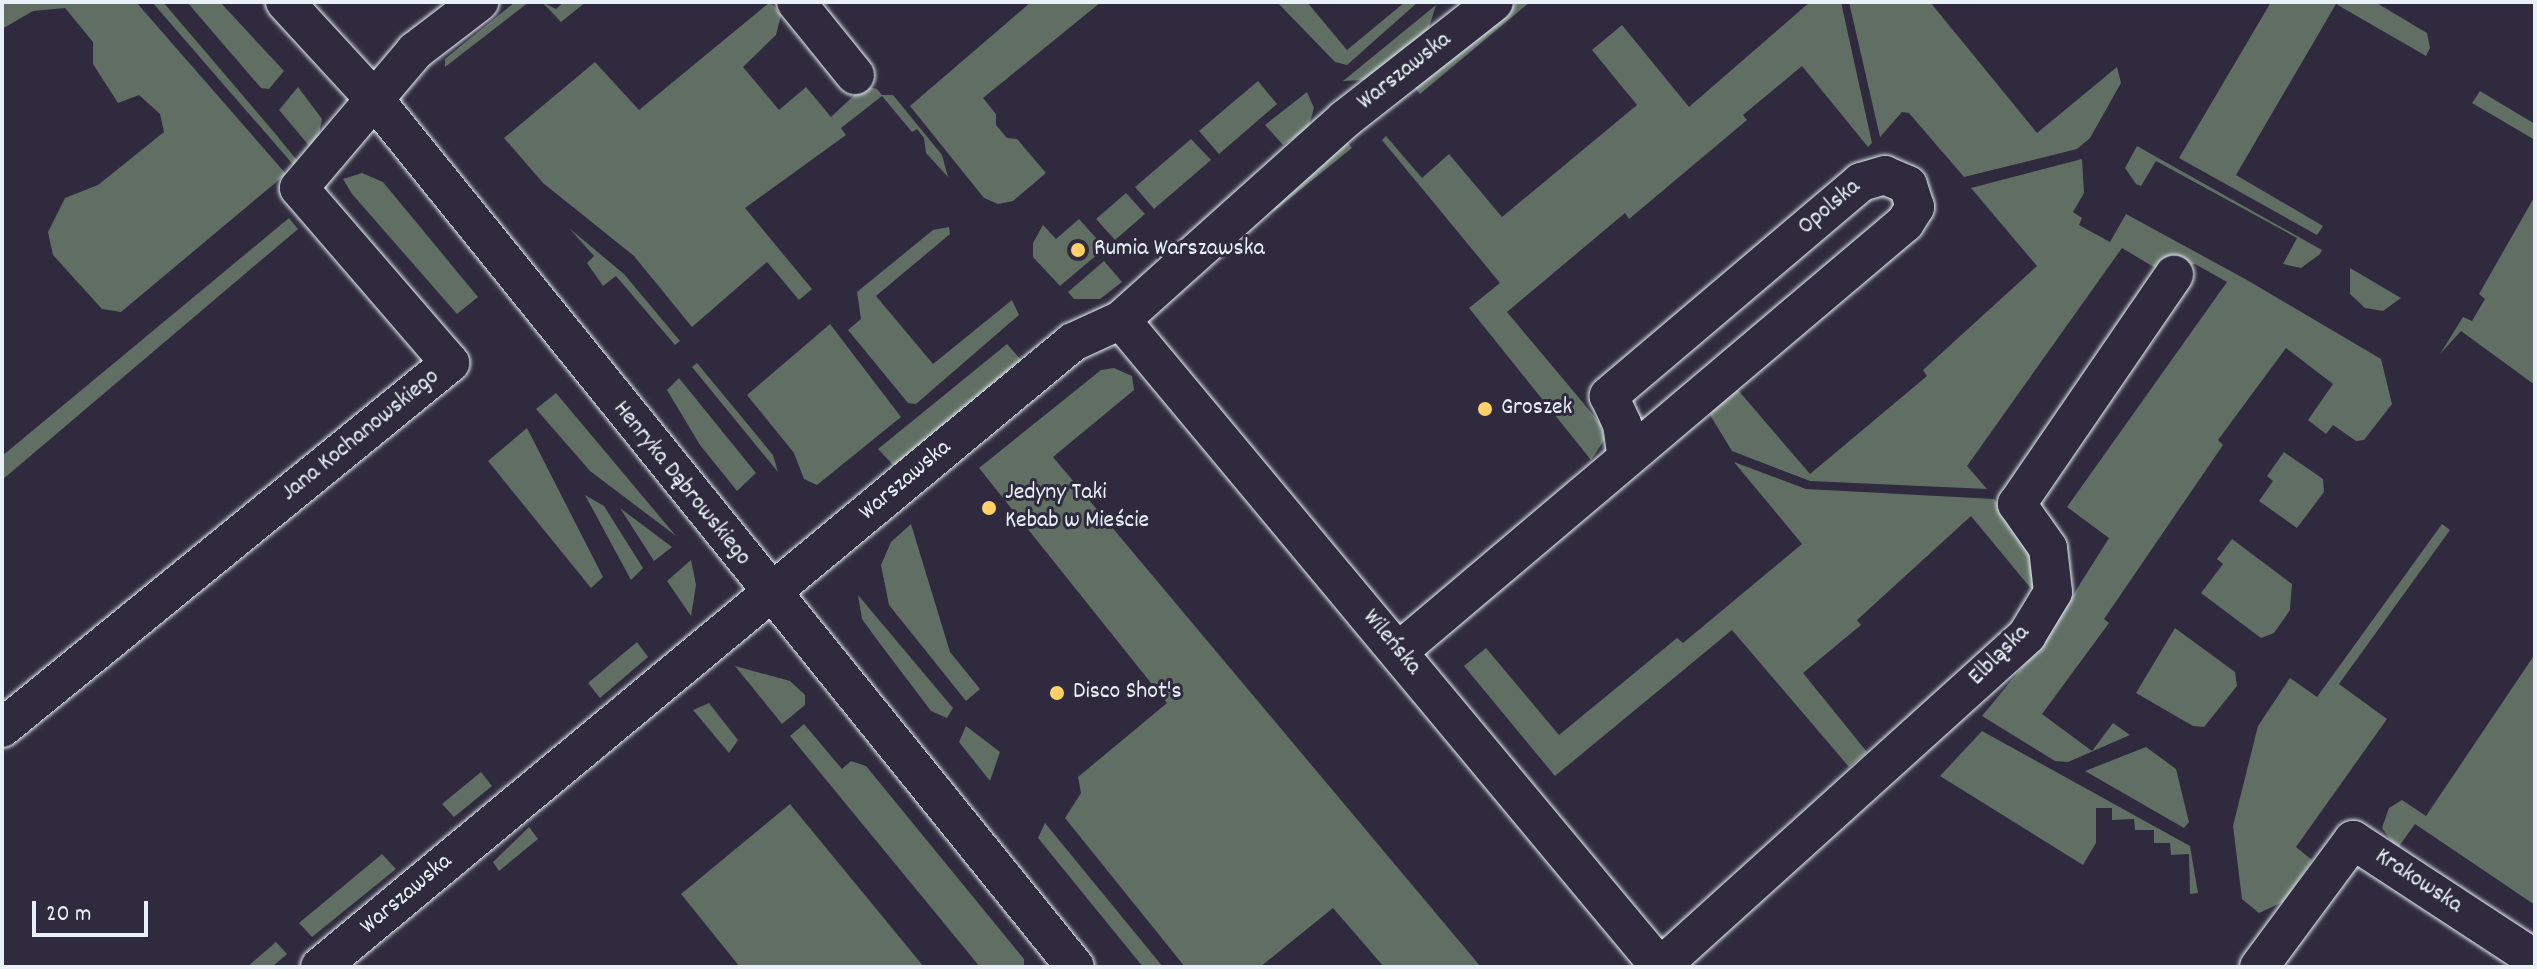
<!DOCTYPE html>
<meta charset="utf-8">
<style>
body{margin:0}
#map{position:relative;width:2537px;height:969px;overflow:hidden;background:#2f2a3d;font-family:Dekko,sans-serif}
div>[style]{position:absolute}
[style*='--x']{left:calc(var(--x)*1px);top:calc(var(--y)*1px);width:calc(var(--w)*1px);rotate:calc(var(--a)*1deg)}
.green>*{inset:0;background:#606e63}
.roads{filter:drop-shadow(0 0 2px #e8f1f8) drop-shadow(0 0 2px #e8f1f8)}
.minor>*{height:38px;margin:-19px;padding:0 19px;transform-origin:19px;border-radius:19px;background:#2f2a3d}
.dots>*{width:22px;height:22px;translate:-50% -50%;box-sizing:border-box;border:4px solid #2f2a3d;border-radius:50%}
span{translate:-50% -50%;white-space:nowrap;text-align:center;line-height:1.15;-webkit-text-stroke:6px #2f2a3d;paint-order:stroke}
.street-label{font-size:24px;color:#e8f1f8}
.poi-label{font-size:24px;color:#e8f1f8}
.left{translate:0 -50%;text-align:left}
.frame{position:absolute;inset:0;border:4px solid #e8f1f8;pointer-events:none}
.scale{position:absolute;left:32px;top:901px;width:116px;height:36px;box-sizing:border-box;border:4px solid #e8f1f8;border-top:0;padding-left:10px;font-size:24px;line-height:28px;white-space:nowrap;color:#e8f1f8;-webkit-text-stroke:6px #2f2a3d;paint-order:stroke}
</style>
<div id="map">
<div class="green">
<div style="clip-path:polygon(2px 2px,136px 2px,286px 174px,121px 312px,102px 309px,53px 255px,48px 232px,65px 198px,98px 185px,164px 132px,160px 114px,139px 95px,118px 103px,93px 64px,93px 42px,65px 8px,33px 11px,2px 29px)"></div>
<div style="clip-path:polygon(152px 2px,163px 2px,273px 131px,300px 164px,296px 168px)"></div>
<div style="clip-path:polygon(187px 2px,220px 2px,284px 71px,269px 89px,261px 88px)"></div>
<div style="clip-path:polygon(515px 2px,529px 2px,445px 67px,445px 59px)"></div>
<div style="clip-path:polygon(542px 2px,556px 9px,564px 2px,586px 2px,561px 22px)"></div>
<div style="clip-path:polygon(770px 2px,781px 15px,776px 35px,743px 67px,779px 110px,806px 87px,831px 117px,864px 86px,877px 89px,882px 95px,893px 95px,942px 155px,948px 177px,926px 153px,924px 138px,917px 129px,912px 132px,882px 96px,841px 128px,846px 135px,745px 208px,812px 289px,799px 300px,767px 262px,692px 327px,634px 256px,543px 183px,504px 138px,595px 62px,639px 110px)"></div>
<div style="clip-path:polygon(1031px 2px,1101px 2px,983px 98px,996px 114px,996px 125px,1007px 138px,1017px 139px,1046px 173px,1013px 201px,998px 204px,984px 198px,910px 106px)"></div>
<div style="clip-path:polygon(1277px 2px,1307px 2px,1347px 50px,1405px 2px,1418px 2px,1347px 65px,1335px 62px)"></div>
<div style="clip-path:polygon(1518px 2px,1530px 2px,1420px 94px,1415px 88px)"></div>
<div style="clip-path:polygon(1810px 2px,1841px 2px,1872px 143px,1868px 147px,1802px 66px,1743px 115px,1747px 120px,1629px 219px,1625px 213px,1507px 312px,1600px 423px,1605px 439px,1591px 460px,1469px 308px,1500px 283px,1382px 140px,1386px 136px,1422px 178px,1449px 154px,1502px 217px,1637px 105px,1592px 50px,1622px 25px,1689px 107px)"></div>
<div style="clip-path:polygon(1849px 2px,1930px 2px,2037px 133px,2117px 67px,2121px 83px,2090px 138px,2077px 149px,1964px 177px,1909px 113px,1902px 112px,1880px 137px)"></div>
<div style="clip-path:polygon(2271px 2px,2375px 2px,2427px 33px,2430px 48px,2426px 56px,2336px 4px,2236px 175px,2323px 226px,2317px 235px,2179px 158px)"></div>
<div style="clip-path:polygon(1436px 5px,1428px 31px,1366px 80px,1343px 81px)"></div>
<div style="clip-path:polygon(1258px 81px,1277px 104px,1219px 154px,1199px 131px)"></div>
<div style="clip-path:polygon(298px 87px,322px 119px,318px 140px,311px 148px,279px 110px)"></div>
<div style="clip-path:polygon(2480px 91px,2535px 124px,2535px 140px,2472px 103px)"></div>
<div style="clip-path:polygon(1307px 92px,1314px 108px,1308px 129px,1283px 145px,1265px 125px)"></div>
<div style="clip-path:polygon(1191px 139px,1211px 160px,1154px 209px,1135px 187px)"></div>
<div style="clip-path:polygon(1347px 142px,1352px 148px,1274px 211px,1269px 206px)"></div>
<div style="clip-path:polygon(2137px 146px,2322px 250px,2320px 254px,2301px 268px,2283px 264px,2297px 238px,2156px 161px,2141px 186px,2136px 184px,2125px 168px)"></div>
<div style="clip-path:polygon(2082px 159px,2084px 193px,2073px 212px,2082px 218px,2079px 225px,2110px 242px,2126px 214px,2247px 280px,2381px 359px,2392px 404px,2364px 440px,2356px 441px,2333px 425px,2326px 434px,2308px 420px,2333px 384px,2286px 348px,2218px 440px,2223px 445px,2104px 619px,2109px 623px,2042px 714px,2092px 751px,2113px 723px,2130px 735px,2068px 762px,2055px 761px,1982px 716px,2044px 641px,2109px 538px,2067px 507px,2227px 282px,2195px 264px,2162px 272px,2122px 248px,1967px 466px,1987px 489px,1810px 481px,1732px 451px,1710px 415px,1712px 406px,1738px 390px,1810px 474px,1927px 376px,1923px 370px,2037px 266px,1971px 188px)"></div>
<div style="clip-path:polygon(362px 173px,383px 182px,478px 297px,457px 314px,352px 194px,343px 179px)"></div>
<div style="clip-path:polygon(1126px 193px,1145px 214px,1115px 240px,1096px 219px)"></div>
<div style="clip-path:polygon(2535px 196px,2535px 385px,2461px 331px,2440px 354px,2463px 317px,2472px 321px,2485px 299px,2479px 294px)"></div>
<div style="clip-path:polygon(289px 218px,298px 229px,2px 480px,2px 456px)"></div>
<div style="clip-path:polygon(1079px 219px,1105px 248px,1060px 286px,1033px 257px,1033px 243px,1043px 225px,1056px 239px)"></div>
<div style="clip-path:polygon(949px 227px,950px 234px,876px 296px,933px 364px,1012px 300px,1019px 315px,916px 404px,908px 403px,848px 330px,861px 319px,857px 292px,933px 230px)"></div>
<div style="clip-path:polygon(569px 228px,624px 274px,680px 341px,675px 345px,616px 276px,603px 286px,587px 263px,594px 256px)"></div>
<div style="clip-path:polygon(1104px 261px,1122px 282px,1100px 299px,1074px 299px,1068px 292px)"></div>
<div style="clip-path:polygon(2350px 268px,2401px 298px,2383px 311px,2365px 308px,2350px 294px)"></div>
<div style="clip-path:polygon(830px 324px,901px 417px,817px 485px,804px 479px,794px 453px,747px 395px)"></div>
<div style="clip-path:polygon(1007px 344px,1023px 362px,894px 466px,878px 449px)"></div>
<div style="clip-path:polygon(697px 363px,773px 455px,778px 472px,692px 367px)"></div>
<div style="clip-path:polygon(1114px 368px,1132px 376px,1134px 390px,1053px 457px,1481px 967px,1384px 967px,1333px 908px,1260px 967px,1185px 967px,1065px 818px,1081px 793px,1078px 777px,1167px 703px,979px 468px,1101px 370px)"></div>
<div style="clip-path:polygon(679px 378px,756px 473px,737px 491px,700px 445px,667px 390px)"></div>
<div style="clip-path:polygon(556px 393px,676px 536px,590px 471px,536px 409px)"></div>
<div style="clip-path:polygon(527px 428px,603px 577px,591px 588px,488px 461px)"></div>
<div style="clip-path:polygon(2284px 452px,2323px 479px,2324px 492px,2297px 528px,2259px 501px,2273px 481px,2267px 476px)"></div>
<div style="clip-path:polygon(1734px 462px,1806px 489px,1994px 499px,2039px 556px,2037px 596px,1971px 516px,1857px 620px,1861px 625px,1803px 673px,1867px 752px,1849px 767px,1732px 630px,1555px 776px,1464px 666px,1486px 648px,1559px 735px,1677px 638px,1683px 643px,1802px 544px)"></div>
<div style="clip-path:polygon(585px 495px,604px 506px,643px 568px,631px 580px)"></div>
<div style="clip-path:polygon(620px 508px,672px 547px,654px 561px)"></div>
<div style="clip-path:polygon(911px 524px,950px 652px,980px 689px,966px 701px,889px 605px,881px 565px,891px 542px)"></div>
<div style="clip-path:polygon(2442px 524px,2450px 530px,2339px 684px,2387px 719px,2296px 847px,2312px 860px,2283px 902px,2259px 913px,2242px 899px,2233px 826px,2258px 726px,2290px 678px,2317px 697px)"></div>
<div style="clip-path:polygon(2232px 539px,2292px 584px,2290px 610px,2274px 633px,2261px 638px,2201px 593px,2223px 564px,2217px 559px)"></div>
<div style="clip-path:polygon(691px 560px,696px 585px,691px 616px,667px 581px)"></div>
<div style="clip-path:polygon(858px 595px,953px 708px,947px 718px,931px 711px,878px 641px,862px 619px)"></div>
<div style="clip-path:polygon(2175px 628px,2235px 672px,2237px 686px,2204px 727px,2193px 726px,2136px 693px)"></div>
<div style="clip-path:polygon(637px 642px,648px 657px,600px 698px,588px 683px)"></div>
<div style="clip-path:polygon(2535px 654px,2535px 905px,2415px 824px,2397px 849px,2382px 828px,2389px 808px,2402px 800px,2426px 816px)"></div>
<div style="clip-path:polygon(735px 666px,790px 681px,805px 695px,805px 705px,782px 724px)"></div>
<div style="clip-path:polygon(709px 703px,738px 740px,729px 753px,693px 710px)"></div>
<div style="clip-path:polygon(804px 724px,842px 769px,851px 761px,866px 766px,1024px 959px,1024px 967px,980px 967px,790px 736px)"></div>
<div style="clip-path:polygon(966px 726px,1000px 752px,990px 781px,959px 742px)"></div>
<div style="clip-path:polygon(1982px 731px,2190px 846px,2198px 893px,2190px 894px,2189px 854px,2171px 855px,2170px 843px,2154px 843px,2154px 830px,2135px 830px,2134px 819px,2112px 820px,2112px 808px,2096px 808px,2096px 843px,2083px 865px,1940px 776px)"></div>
<div style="clip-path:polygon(2146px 747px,2176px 769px,2189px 822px,2184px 828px,2085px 771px)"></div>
<div style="clip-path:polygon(481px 772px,492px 786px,454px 817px,442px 804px)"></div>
<div style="clip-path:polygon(790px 804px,924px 967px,740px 967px,681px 894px)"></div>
<div style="clip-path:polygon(1045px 823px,1163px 967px,1143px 967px,1038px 838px)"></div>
<div style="clip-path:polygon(529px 827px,538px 839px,499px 871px,493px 862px)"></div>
<div style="clip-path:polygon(382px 854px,396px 869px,312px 937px,299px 923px)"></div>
<div style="clip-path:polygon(276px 942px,287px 954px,272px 967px,247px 967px)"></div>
</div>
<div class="roads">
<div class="minor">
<div style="--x:285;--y:2;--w:133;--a:47.4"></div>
<div style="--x:375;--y:100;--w:1114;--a:51.08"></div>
<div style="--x:796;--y:2;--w:94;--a:51.1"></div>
<div style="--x:1121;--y:320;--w:842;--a:50.2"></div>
<div style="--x:1399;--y:651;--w:663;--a:-40.23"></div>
<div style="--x:1905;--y:223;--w:19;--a:-58"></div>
<div style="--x:1915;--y:207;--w:23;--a:-108"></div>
<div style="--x:1908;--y:185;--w:25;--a:-157"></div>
<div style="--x:1885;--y:175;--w:25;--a:164"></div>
<div style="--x:1861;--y:182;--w:331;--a:139.7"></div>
<div style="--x:1609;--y:396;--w:31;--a:65"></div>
<div style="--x:1622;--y:424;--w:34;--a:82"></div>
<div style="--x:2;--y:728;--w:578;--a:-39.17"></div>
<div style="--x:450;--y:363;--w:231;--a:-130.8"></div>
<div style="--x:299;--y:188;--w:180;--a:-49.7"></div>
<div style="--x:415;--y:51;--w:81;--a:-37.4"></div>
<div style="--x:320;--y:967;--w:979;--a:-39.69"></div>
<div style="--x:1073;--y:342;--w:53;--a:-24.6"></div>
<div style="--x:1121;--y:320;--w:301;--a:-41.9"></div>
<div style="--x:1345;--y:119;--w:189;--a:-38.1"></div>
<div style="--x:1660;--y:967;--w:495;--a:-42.1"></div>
<div style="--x:2027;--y:635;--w:50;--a:-58.8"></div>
<div style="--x:2053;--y:592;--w:44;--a:-96.5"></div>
<div style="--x:2048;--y:548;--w:54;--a:-125.2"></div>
<div style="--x:2017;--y:504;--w:278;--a:-55.6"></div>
<div style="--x:2259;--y:967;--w:158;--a:-53.5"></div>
<div style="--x:2353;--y:840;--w:217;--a:33.2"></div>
</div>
</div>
<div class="dots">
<div style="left:1078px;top:250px;background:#ffd166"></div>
<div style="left:1485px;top:409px;background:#ffd166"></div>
<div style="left:989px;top:508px;background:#ffd166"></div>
<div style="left:1057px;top:693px;background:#ffd166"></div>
</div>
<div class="street-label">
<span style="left:1405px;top:72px;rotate:-38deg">Warszawska</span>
<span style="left:1830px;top:208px;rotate:-40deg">Opolska</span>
<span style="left:361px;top:436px;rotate:-39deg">Jana Kochanowskiego</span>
<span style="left:906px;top:481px;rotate:-40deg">Warszawska</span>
<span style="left:681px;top:484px;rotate:51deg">Henryka Dąbrowskiego</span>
<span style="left:1391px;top:643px;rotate:50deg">Wileńska</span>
<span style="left:2000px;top:656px;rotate:-45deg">Elbląska</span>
<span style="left:2418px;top:882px;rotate:33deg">Krakowska</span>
<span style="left:407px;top:895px;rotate:-40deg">Warszawska</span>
</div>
<div class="poi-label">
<span class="left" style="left:1094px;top:250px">Rumia Warszawska</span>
<span class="left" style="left:1501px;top:409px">Groszek</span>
<span class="left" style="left:1005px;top:508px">Jedyny Taki<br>Kebab w Mieście</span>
<span class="left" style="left:1073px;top:693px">Disco Shot's</span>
</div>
<div class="frame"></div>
<div class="scale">20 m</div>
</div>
